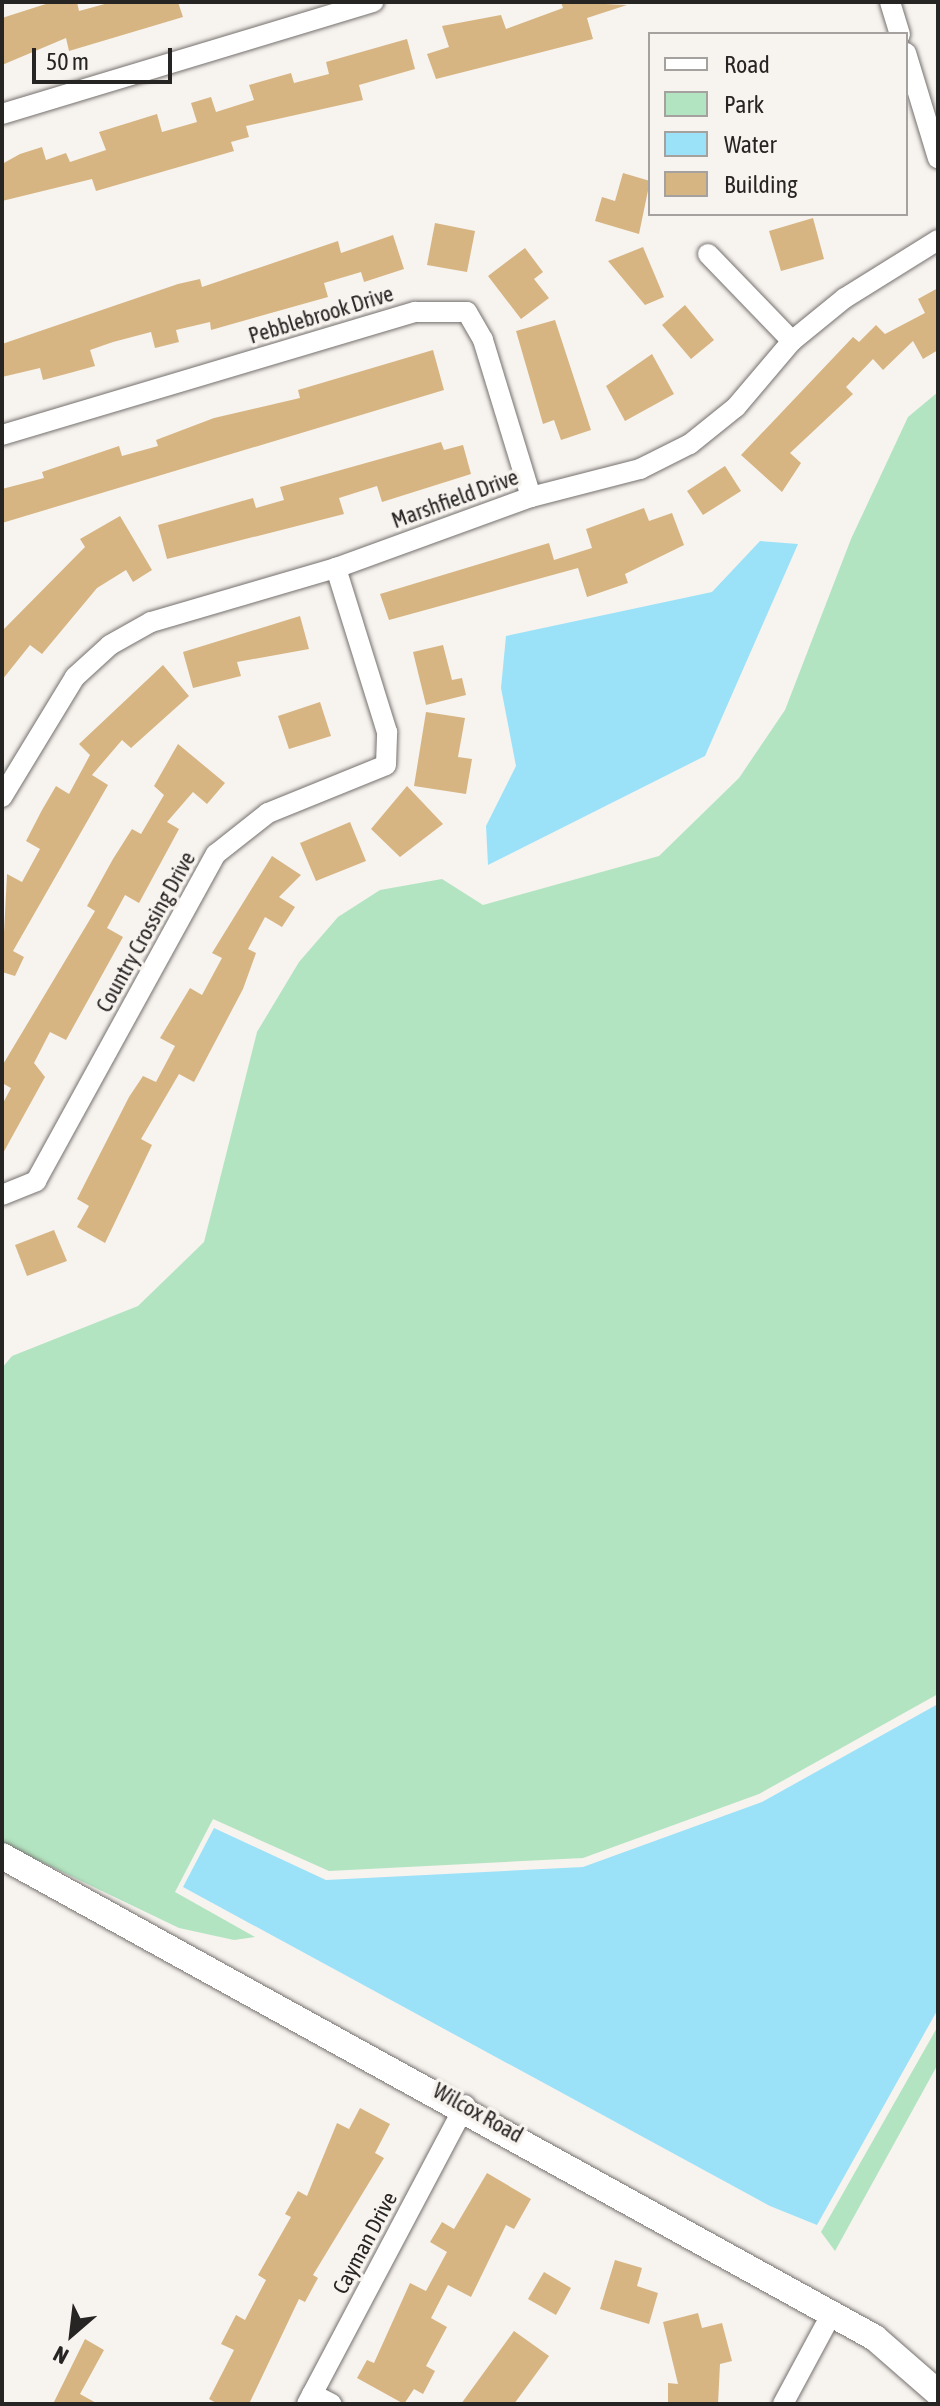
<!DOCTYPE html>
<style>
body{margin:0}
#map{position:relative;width:940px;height:2406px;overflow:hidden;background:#f7f3ef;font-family:"Asap Condensed",sans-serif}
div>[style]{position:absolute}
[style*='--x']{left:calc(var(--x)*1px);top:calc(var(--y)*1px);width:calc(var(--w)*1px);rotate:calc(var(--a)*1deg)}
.green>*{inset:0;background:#b3e4c1}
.water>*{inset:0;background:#9be2f9}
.building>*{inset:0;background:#d7b582}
.roads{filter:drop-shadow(0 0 2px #75716e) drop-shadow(0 0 2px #75716e)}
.minor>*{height:20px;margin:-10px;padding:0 10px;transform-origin:10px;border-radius:10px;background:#fff}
.tertiary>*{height:26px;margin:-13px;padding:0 13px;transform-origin:13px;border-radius:13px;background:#fff}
span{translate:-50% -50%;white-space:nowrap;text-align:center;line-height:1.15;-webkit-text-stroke:7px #f7f3ef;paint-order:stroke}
.street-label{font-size:22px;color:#272524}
.frame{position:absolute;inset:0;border:4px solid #272524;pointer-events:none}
.legend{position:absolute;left:648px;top:32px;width:260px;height:184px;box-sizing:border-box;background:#f7f3ef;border:2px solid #a4a19e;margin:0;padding:10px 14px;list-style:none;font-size:24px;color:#272524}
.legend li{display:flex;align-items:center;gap:16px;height:40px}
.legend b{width:40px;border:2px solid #a4a19e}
.north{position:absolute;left:32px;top:2294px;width:80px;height:80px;-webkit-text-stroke:6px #f7f3ef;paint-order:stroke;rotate:208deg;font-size:22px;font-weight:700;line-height:32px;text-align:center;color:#272524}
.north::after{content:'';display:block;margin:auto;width:28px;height:36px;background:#272524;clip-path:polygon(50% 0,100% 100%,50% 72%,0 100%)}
.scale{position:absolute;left:32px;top:48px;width:140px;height:36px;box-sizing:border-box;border:4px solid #272524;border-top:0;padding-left:10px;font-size:24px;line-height:28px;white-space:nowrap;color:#272524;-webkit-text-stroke:6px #f7f3ef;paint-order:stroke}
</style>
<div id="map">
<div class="green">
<div style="clip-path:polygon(938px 392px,938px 1694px,759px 1794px,583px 1858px,329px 1871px,213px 1819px,175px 1892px,255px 1937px,234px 1940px,179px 1928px,2px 1843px,2px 1368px,12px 1356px,138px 1306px,204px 1242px,257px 1032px,299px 962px,338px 917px,380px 890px,442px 879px,483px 905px,659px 856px,739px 778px,785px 710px,851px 539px,908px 417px)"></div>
<div style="clip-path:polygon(938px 2026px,938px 2064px,835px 2251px,821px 2232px)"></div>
</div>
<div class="water">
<div style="clip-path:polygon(760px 541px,798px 544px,705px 756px,488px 865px,486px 826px,516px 766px,501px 688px,506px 636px,712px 592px)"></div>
<div style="clip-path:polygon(938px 1704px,938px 2009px,817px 2225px,770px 2206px,183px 1887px,214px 1828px,326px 1880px,583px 1867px,762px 1802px)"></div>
</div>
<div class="building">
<div style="clip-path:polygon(52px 2px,77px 2px,79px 11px,112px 2px,178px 2px,183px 17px,69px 51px,66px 38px,2px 65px,2px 18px)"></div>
<div style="clip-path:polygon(561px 2px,627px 5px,587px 18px,593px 39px,436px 79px,427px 54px,449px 47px,442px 26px,501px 15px,506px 29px,563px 8px)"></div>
<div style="clip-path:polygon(407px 39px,415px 69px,359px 85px,363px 100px,246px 126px,249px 137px,231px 142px,234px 151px,96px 191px,92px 179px,2px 201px,2px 164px,20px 154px,42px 147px,46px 160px,66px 153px,70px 162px,106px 150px,99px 132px,157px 114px,162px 132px,197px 122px,191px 103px,211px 97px,216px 112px,254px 100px,249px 85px,291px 73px,294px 83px,329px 74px,326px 62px)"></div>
<div style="clip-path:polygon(623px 173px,650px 181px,639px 234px,595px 221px,602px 197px,615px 201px)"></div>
<div style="clip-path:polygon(813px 218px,824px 259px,781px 271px,769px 231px)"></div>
<div style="clip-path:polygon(435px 223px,475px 231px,467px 272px,427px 265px)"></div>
<div style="clip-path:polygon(393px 235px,404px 269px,364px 282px,361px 272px,324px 283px,328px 297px,211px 330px,210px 322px,176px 330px,179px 342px,155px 348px,151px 332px,113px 342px,90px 350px,95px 366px,66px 374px,43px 380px,40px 368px,2px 377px,2px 344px,178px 284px,200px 279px,202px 287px,338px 241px,341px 253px)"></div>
<div style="clip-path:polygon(643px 247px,664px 297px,645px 305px,608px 261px)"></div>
<div style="clip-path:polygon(525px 248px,543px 272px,534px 279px,549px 298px,521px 319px,488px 276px)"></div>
<div style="clip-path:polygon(938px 288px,938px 350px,923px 359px,913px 341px,883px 370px,873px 359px,846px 387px,853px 394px,790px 453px,801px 463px,782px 492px,741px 455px,853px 337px,859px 342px,876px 325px,885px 334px,925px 313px,918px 299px)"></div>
<div style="clip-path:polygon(685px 305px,714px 340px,691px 359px,662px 325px)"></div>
<div style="clip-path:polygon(555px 320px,591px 430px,561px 440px,554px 420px,543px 424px,516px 331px)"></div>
<div style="clip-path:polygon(433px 350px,444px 390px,2px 523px,2px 489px,44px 478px,42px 472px,119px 446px,122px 456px,158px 446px,156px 440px,214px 418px,300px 398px,298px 390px)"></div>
<div style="clip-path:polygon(652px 354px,674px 394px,625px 421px,606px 386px)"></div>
<div style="clip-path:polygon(441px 442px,444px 450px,463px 445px,471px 474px,382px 502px,377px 486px,339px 498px,344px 514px,167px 559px,158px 525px,253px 498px,256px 508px,284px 500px,280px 487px)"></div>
<div style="clip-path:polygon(725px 466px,741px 491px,703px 515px,687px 491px)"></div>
<div style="clip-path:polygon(644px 508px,649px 521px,672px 513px,684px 545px,625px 574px,628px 583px,587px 597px,578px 568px,389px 620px,380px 594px,549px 543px,554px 560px,592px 548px,586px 529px)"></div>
<div style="clip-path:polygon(120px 516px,152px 570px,133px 582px,126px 570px,97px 588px,42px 654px,30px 645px,2px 680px,2px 631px,85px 547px,80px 539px)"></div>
<div style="clip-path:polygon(300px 616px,309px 649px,237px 662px,241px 676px,193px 688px,183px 652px)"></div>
<div style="clip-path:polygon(443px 645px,452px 680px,462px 678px,466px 695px,426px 705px,413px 652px)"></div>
<div style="clip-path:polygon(163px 665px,189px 696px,131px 748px,122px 740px,92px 775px,108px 785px,13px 951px,24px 957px,15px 976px,2px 972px,7px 874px,22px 882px,40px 849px,26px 841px,42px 810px,56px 786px,69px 794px,90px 755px,79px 744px)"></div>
<div style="clip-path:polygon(320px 702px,331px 736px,289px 749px,278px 716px)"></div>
<div style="clip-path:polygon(426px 712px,465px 718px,458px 757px,472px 759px,466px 794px,414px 786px)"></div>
<div style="clip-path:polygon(178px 744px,225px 783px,207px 804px,193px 792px,167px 822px,179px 829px,139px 903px,125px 895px,107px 928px,123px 937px,66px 1040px,50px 1032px,34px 1063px,45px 1077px,2px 1155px,2px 1105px,11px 1088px,2px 1083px,2px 1066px,95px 911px,87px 906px,113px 859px,132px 829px,141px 834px,164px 795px,154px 786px)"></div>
<div style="clip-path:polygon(407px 786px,443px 824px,400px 857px,371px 829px)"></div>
<div style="clip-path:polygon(350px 822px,366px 861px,316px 881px,300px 843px)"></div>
<div style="clip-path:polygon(272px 856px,301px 875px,279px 897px,295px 907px,282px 927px,265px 917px,248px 949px,256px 953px,243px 989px,194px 1082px,179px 1074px,141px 1139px,152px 1145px,105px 1243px,77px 1227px,89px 1206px,77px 1199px,129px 1097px,143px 1076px,156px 1082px,175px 1046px,160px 1038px,190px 988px,202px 995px,222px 958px,212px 953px)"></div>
<div style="clip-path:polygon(54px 1230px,67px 1261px,27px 1276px,15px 1245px)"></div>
<div style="clip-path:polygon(360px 2108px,390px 2124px,375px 2153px,384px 2158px,313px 2275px,318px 2278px,305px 2302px,299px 2299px,249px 2404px,218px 2404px,209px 2399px,234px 2350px,221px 2344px,236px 2315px,245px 2320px,266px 2280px,258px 2275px,291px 2217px,285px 2214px,298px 2191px,307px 2196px,337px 2123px,349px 2129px)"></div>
<div style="clip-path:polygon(487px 2173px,531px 2199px,514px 2229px,506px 2225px,471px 2297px,448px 2285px,431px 2318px,447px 2327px,426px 2366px,435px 2371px,423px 2394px,414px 2389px,404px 2404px,357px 2378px,367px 2360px,374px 2363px,410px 2283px,426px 2291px,447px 2252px,430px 2242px,442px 2222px,454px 2229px)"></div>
<div style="clip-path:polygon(615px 2260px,642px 2268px,637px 2286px,658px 2293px,649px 2324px,600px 2309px)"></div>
<div style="clip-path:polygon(544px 2272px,571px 2288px,556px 2315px,528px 2299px)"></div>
<div style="clip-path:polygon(698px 2313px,702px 2328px,722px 2323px,732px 2361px,720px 2364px,718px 2404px,668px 2404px,668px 2383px,678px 2384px,663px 2322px)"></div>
<div style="clip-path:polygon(514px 2331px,549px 2356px,514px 2404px,461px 2404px)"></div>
<div style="clip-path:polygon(85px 2339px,104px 2350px,80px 2394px,98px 2404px,53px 2404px)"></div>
</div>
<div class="roads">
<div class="minor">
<div style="--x:890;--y:2;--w:34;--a:73"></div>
<div style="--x:906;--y:53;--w:110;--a:73.1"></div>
<div style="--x:2;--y:114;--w:388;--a:-16.8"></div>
<div style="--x:708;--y:254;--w:121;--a:46"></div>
<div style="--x:2;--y:435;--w:431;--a:-16.6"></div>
<div style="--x:415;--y:312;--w:52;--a:0"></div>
<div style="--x:467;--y:312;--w:32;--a:60"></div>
<div style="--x:483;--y:340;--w:164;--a:73"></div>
<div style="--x:2;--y:797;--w:140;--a:-58.7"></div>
<div style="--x:75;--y:677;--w:47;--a:-42.4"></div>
<div style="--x:110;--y:645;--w:47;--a:-29.3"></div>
<div style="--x:151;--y:622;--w:193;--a:-16.3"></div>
<div style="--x:336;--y:568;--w:208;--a:-20"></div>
<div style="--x:531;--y:497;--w:113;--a:-14.4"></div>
<div style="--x:640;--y:469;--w:56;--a:-26.6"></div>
<div style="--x:690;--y:444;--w:59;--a:-38.8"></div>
<div style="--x:736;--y:407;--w:87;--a:-49.7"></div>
<div style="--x:792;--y:341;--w:68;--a:-39.1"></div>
<div style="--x:845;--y:298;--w:110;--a:-31.9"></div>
<div style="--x:2;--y:1195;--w:37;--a:-22"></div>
<div style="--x:36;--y:1181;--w:373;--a:-61.2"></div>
<div style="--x:216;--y:854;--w:66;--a:-38.3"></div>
<div style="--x:268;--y:813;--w:127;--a:-22.1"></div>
<div style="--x:386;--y:765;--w:33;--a:-88"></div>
<div style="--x:387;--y:732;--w:172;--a:-107.3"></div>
<div style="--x:312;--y:2394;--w:22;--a:27"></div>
<div style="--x:307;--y:2404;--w:338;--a:-62.1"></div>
<div style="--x:783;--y:2404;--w:101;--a:-61.7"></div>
</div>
<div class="tertiary">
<div style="--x:2;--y:1856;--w:997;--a:28.9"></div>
<div style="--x:875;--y:2338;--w:84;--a:41.1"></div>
</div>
</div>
<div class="street-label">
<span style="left:321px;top:315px;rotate:-17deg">Pebblebrook Drive</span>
<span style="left:455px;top:499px;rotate:-20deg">Marshfield Drive</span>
<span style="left:146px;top:932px;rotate:-61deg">Country Crossing Drive</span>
<span style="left:478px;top:2113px;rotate:29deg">Wilcox Road</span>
<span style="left:365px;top:2243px;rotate:-62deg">Cayman Drive</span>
</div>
<div class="frame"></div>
<ul class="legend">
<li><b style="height:10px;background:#fff"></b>Road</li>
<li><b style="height:22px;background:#b3e4c1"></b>Park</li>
<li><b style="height:22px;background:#9be2f9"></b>Water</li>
<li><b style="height:22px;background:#d7b582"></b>Building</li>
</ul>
<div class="north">N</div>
<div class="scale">50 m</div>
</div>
